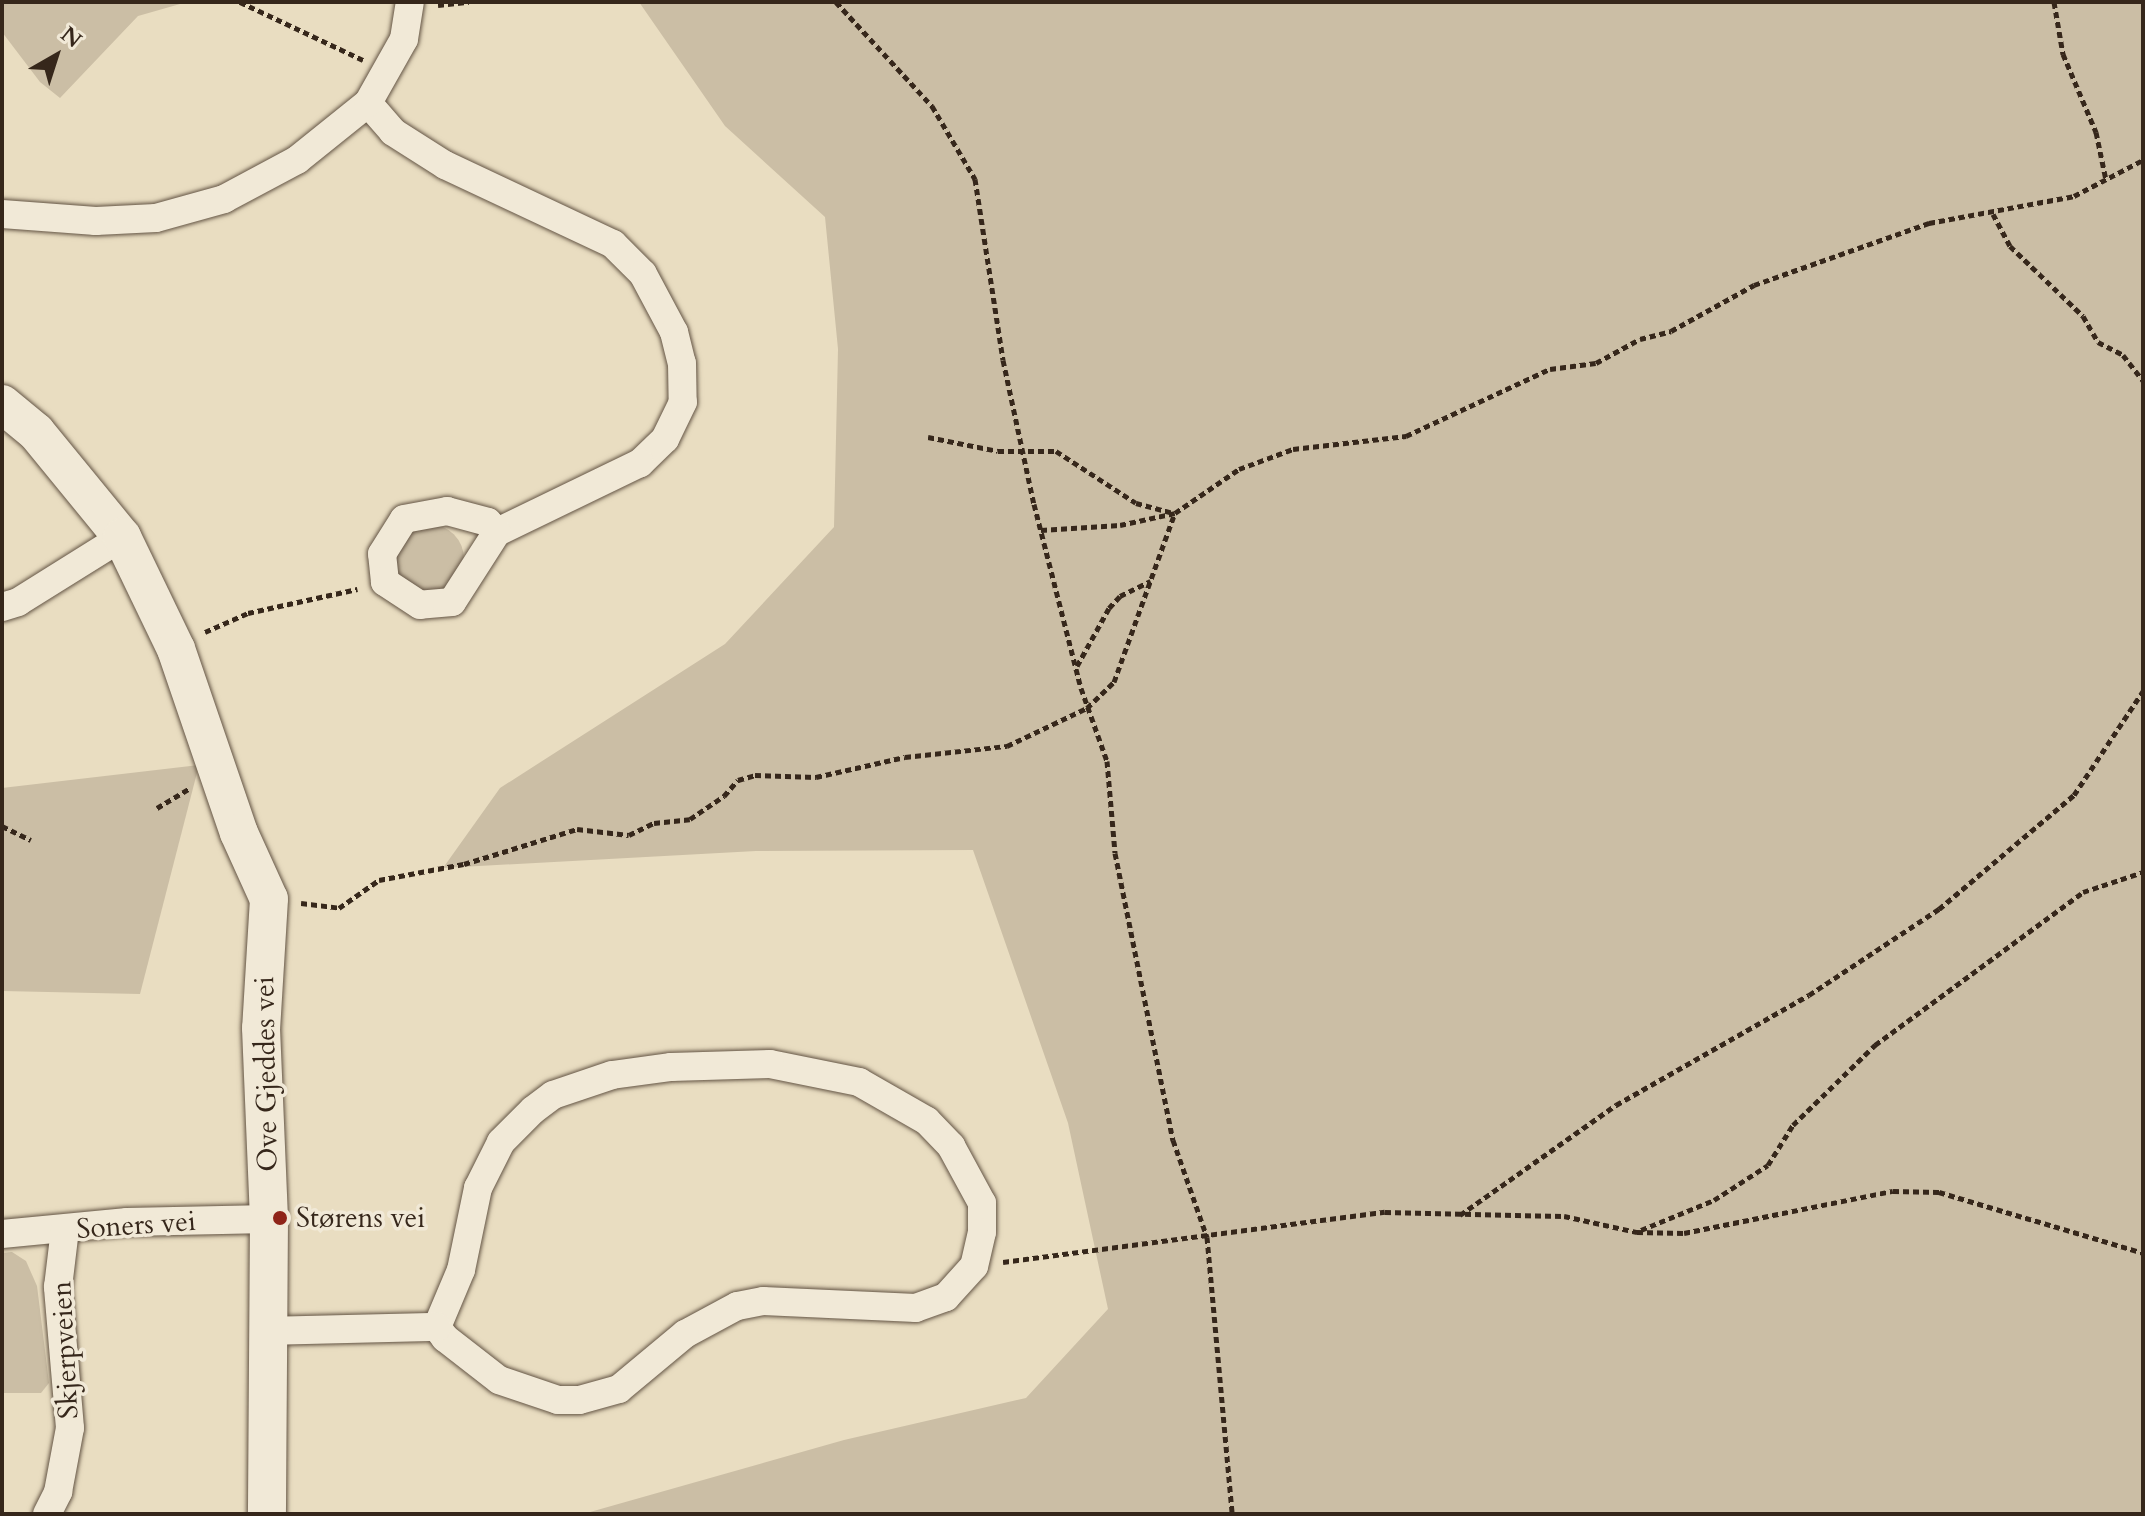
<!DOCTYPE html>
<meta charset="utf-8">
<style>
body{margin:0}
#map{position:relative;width:2145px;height:1516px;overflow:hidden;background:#e9ddc1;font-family:Cardo,serif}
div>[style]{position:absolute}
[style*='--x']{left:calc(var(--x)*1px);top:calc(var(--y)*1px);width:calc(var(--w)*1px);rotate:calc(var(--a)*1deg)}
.green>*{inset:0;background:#cbbea5}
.round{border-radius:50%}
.path>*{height:5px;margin-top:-2.5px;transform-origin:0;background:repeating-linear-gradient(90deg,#36271b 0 6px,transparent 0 10px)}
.roads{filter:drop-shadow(0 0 2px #635444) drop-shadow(0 0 2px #635444)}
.street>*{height:28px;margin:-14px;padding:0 14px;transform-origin:14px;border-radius:14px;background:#f1e9d7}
.secondary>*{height:38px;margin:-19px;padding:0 19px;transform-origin:19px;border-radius:19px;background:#f1e9d7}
.dots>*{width:22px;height:22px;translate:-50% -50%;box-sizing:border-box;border:4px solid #f1e9d7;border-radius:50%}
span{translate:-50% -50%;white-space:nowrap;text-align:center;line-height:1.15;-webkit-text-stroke:7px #f1e9d7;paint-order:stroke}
.street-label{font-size:28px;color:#36271b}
.poi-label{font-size:28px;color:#36271b}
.left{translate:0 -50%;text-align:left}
.frame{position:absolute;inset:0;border:4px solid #36271b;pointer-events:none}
.north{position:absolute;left:16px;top:16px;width:80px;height:80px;-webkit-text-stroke:6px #f1e9d7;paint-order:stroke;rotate:39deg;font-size:22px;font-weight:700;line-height:32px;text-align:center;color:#36271b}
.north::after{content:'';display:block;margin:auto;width:28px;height:36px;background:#36271b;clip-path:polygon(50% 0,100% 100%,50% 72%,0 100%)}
</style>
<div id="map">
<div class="green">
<div style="clip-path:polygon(2px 2px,187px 2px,138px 16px,60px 98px,40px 82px,2px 32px)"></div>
<div style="clip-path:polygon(639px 2px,2143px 2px,2143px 1514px,583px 1514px,844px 1440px,1026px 1398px,1108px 1309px,1068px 1123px,973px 850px,756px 851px,443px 868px,500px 788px,725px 644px,834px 527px,838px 349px,825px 217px,725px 126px)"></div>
<div class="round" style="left:394px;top:524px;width:70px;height:70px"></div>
<div style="clip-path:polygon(199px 765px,140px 994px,2px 991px,2px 788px)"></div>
<div style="clip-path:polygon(12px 1252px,26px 1261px,37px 1286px,49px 1383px,41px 1393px,2px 1393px,2px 1253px)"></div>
</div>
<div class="path">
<div style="--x:240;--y:2;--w:136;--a:25.2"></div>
<div style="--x:836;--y:2;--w:142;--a:47.3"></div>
<div style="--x:932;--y:106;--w:85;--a:59.5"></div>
<div style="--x:975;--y:179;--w:183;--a:81.2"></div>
<div style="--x:1003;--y:360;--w:147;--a:77.9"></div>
<div style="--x:1034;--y:504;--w:190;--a:75.7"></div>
<div style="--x:1081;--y:688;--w:77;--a:70.4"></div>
<div style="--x:1107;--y:761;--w:92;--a:85"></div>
<div style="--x:1115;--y:853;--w:293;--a:78.6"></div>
<div style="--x:1173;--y:1140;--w:103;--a:70.7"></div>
<div style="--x:1207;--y:1237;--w:278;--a:84.8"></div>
<div style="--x:2054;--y:2;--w:53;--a:80.2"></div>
<div style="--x:2063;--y:54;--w:85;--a:67.1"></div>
<div style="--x:2096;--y:132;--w:49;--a:78.2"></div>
<div style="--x:438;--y:5;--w:31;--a:-6"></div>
<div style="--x:1993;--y:214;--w:36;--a:62"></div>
<div style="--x:2010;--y:246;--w:101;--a:43.8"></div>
<div style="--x:2083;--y:316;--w:30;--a:60"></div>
<div style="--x:2098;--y:342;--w:28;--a:27"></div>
<div style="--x:2123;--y:355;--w:33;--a:52"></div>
<div style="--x:928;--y:437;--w:71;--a:11.3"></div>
<div style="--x:998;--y:451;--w:58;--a:0"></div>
<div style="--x:1056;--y:451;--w:95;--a:33"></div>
<div style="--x:1136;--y:503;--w:39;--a:15"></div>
<div style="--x:1041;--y:530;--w:79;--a:-3.6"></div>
<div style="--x:1120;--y:525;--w:56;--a:-12.3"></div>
<div style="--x:1175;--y:513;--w:78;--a:-34.5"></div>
<div style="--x:1239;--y:469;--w:58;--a:-20.3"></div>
<div style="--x:1293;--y:449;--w:114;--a:-6.6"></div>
<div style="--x:1406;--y:436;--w:159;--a:-25"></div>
<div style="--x:1550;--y:369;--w:46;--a:-7.4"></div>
<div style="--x:1596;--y:363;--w:50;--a:-28.6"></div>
<div style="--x:1640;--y:339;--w:32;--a:-14"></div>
<div style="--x:1671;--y:331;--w:95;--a:-29"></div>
<div style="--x:1754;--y:285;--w:186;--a:-19.5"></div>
<div style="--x:1929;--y:223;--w:147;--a:-10.5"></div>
<div style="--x:2074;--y:196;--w:78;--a:-27.6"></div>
<div style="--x:205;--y:632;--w:47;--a:-23.8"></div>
<div style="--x:248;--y:613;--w:112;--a:-12.4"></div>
<div style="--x:1077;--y:666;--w:66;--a:-61.1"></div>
<div style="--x:1109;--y:608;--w:16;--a:-47"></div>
<div style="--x:1120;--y:596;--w:34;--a:-26"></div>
<div style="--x:157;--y:808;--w:37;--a:-31"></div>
<div style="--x:2;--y:826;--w:32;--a:26"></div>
<div style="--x:301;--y:903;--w:38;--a:7"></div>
<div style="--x:339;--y:908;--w:49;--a:-35"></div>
<div style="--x:379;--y:880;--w:86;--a:-10.7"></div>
<div style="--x:464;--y:864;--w:118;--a:-17.2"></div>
<div style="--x:577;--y:829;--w:52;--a:6.6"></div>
<div style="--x:629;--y:835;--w:28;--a:-26"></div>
<div style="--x:654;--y:823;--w:36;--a:-6"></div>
<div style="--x:690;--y:819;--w:41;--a:-34.1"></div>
<div style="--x:724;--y:796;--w:21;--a:-49"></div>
<div style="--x:738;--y:780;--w:18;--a:-16"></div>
<div style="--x:755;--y:775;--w:61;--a:1.9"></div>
<div style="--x:816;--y:777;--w:91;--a:-12.7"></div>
<div style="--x:905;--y:757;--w:103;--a:-6.2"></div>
<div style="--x:1007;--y:746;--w:89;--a:-25.4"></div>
<div style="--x:1087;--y:708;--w:37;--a:-44"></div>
<div style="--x:1114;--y:682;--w:180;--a:-70.2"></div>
<div style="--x:1460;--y:1215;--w:191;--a:-35.2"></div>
<div style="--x:1616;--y:1105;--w:222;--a:-29.7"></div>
<div style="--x:1809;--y:995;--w:156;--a:-33.5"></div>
<div style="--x:1939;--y:909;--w:177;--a:-40.2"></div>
<div style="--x:2074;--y:795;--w:125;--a:-56.4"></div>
<div style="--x:1641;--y:1230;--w:79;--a:-22.3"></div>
<div style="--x:1714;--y:1200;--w:64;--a:-32.9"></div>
<div style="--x:1768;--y:1165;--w:47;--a:-58"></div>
<div style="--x:1793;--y:1125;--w:115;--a:-44.3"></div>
<div style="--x:1875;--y:1045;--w:258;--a:-36.3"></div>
<div style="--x:2083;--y:892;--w:63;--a:-18.4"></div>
<div style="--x:1003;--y:1262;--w:385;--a:-7.5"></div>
<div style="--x:1385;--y:1212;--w:179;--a:1.3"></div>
<div style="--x:1564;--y:1216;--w:75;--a:12.4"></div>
<div style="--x:1637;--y:1232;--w:47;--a:1.2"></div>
<div style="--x:1684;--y:1233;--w:213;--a:-11.4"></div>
<div style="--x:1893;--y:1191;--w:46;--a:1.2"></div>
<div style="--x:1939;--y:1192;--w:213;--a:16.6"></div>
</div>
<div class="roads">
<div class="street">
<div style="--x:368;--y:103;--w:38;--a:49"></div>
<div style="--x:393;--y:132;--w:62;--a:32.4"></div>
<div style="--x:445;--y:165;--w:186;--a:25.2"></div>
<div style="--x:613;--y:244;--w:42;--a:45"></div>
<div style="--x:643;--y:274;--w:66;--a:61.9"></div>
<div style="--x:674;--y:332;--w:32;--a:76"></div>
<div style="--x:682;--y:363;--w:39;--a:89"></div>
<div style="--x:683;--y:402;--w:41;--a:115.9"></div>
<div style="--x:665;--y:439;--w:35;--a:136"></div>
<div style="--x:640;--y:463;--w:159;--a:154.2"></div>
<div style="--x:497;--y:532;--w:83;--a:122.7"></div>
<div style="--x:452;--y:602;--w:32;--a:175"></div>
<div style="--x:420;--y:605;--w:42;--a:-146.7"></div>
<div style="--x:385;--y:582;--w:28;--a:-96"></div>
<div style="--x:382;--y:554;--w:41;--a:-57.8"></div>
<div style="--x:404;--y:519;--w:44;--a:-10.5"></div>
<div style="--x:447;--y:511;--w:42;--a:15"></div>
<div style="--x:488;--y:522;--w:13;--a:48"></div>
<div style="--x:2;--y:214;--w:94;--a:4.3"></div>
<div style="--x:96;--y:221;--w:60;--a:-2.9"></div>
<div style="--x:156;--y:218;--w:71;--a:-15.6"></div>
<div style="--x:224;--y:199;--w:83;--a:-28.1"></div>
<div style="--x:297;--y:160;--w:91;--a:-38.8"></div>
<div style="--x:368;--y:103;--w:73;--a:-60.6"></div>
<div style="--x:404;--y:39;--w:37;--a:-81"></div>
<div style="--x:2;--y:607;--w:17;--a:-17"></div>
<div style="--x:18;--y:602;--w:123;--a:-32"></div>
<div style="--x:770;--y:1064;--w:91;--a:11.4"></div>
<div style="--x:859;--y:1082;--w:78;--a:29.8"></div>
<div style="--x:927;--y:1121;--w:35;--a:46"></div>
<div style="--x:951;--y:1146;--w:65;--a:61.5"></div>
<div style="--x:982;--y:1203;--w:29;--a:90"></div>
<div style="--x:982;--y:1232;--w:35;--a:103"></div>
<div style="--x:974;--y:1266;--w:42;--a:132.1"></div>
<div style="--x:946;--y:1297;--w:32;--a:160"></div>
<div style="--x:916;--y:1308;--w:153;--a:-177.4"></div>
<div style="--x:763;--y:1301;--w:26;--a:169"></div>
<div style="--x:737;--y:1306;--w:59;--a:151.7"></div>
<div style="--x:685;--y:1334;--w:86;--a:140.2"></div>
<div style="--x:619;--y:1389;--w:41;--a:164.6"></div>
<div style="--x:579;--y:1400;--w:21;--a:180"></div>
<div style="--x:558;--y:1400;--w:62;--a:-161.3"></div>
<div style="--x:499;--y:1380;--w:68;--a:-142.1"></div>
<div style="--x:445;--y:1338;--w:14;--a:-126"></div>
<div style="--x:437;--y:1327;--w:62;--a:-67.2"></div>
<div style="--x:461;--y:1270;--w:84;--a:-78.3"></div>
<div style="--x:478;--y:1188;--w:51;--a:-63.4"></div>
<div style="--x:501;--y:1142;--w:45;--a:-45"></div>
<div style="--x:533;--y:1110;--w:25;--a:-37"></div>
<div style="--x:553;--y:1095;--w:62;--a:-18.7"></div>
<div style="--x:612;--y:1075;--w:60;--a:-7.7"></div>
<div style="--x:671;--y:1067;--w:99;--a:-1.7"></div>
<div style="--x:2;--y:1234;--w:126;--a:-5.5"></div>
<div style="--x:127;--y:1222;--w:142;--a:-1.2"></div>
<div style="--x:268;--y:1331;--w:169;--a:-1.4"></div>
<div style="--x:47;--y:1514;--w:25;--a:-63"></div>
<div style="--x:58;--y:1492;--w:65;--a:-79.4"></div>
<div style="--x:70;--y:1428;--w:142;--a:-94.9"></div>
<div style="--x:58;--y:1287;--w:58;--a:-83.1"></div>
</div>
<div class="secondary">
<div style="--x:2;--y:404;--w:44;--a:39.5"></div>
<div style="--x:36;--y:432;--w:136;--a:50.7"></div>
<div style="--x:122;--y:537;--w:124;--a:64.3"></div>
<div style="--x:176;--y:649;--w:194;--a:71.1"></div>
<div style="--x:239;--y:833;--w:72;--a:65.6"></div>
<div style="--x:269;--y:899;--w:129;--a:93.5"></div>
<div style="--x:261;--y:1028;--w:191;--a:87.6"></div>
<div style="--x:269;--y:1219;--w:295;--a:90.4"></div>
</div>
</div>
<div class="dots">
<div style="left:280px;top:1218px;background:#8f2418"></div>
</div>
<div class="street-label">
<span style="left:266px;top:1074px;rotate:-91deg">Ove Gjeddes vei</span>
<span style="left:136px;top:1225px;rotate:-4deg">Soners vei</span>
<span style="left:65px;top:1350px;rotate:-93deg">Skjerpveien</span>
</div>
<div class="poi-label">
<span class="left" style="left:296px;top:1218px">Størens vei</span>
</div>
<div class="frame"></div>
<div class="north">N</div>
</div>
